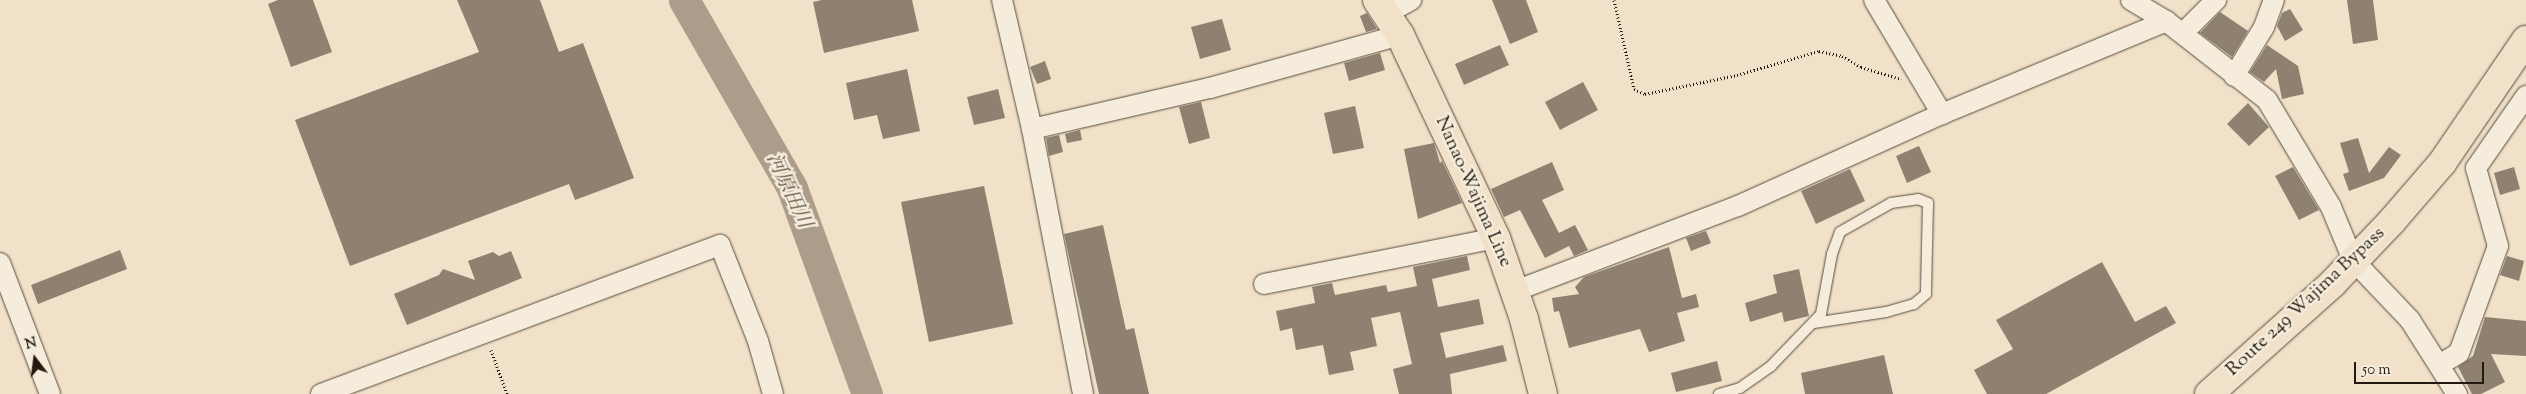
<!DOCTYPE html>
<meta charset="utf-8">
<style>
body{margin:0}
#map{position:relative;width:2526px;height:394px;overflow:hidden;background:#f0e1c8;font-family:"Sorts Mill Goudy","Noto Serif JP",serif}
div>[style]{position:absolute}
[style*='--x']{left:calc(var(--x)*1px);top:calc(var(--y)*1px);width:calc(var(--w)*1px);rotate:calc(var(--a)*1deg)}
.river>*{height:31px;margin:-15.5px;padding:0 15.5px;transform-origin:15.5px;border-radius:15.5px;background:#ab9d89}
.building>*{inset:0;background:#8e8170}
.path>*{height:3px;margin-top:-1.5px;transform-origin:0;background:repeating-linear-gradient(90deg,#241910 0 1px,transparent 0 3.5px)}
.roads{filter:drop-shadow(0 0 1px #574b3e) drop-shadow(0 0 1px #574b3e)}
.lane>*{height:10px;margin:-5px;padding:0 5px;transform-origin:5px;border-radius:5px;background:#f5ecdb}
.street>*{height:20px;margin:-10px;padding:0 10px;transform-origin:10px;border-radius:10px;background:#f5ecdb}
.primary>*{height:28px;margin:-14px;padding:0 14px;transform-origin:14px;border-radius:14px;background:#f0e1c8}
.highway>*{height:28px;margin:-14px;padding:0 14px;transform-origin:14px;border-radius:14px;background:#f0e1c8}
span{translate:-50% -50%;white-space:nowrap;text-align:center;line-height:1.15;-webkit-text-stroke:5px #f5ecdb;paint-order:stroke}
.street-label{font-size:19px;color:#241910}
.water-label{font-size:20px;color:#5a4e40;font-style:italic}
.north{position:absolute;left:10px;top:334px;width:50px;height:50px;-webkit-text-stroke:4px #f5ecdb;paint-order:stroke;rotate:345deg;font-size:14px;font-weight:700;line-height:20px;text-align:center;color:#241910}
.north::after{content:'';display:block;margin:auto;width:18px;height:22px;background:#241910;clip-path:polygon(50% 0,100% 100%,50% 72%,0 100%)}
.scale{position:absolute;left:2354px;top:362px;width:130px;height:22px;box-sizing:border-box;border:2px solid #241910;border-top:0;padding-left:6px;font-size:15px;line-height:18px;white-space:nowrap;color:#241910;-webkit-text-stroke:4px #f5ecdb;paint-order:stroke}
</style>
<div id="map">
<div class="river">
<div style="--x:684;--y:0;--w:217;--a:60.1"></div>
<div style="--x:792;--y:188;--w:219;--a:70"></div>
</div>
<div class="building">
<div style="clip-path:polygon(278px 0,313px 0,332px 52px,291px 67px,268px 4px)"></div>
<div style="clip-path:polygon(457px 0,540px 0,559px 52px,583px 43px,634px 178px,575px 200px,569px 184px,350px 266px,295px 120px,479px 52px)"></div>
<div style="clip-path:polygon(822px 0,912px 0,919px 31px,824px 53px,813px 2px)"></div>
<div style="clip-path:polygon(1492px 0,1526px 0,1538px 32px,1510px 44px)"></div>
<div style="clip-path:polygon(2347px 0,2373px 0,2378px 40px,2353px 44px)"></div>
<div style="clip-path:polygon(2290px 9px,2303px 30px,2285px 41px,2277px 26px,2282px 13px)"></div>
<div style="clip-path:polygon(2220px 12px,2248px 31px,2232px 57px,2200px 33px)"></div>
<div style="clip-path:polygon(1367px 13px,1377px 29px,1366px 32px,1360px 16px)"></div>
<div style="clip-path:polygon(1222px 19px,1231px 50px,1200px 59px,1191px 27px)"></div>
<div style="clip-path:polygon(1500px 45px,1509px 65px,1464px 85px,1455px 64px)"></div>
<div style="clip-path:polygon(2267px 45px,2298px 66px,2304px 94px,2282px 99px,2276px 69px,2264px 82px,2250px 72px)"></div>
<div style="clip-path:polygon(1380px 53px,1385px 70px,1349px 81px,1344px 63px)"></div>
<div style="clip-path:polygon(1045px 61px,1051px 79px,1037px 84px,1030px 67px)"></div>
<div style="clip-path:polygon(907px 69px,920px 131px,883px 139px,877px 115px,854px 120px,846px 83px)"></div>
<div style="clip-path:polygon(1583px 82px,1598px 110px,1560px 130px,1545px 102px)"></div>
<div style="clip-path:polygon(998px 89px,1005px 118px,974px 125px,967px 97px)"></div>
<div style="clip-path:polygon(1201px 102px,1210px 138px,1189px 144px,1179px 107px)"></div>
<div style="clip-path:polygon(2248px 103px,2269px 127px,2249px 146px,2227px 124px)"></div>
<div style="clip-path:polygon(1355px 106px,1364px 148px,1333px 154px,1324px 113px)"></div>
<div style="clip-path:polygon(1080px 130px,1082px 140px,1067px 143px,1065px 134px)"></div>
<div style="clip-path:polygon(1059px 135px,1063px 152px,1049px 156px,1046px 138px)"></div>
<div style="clip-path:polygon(2358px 138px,2369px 173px,2389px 147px,2401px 155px,2384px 178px,2349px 191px,2343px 174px,2349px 172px,2340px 143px)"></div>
<div style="clip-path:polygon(1434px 143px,1440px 163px,1442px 161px,1462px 203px,1418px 219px,1404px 149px)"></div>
<div style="clip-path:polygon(1919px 146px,1931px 172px,1907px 183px,1896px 156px)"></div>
<div style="clip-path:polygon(1552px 162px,1564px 190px,1542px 200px,1559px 233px,1575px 225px,1588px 250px,1574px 256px,1569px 246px,1545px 258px,1520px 210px,1504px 217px,1491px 189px)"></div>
<div style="clip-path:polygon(2293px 167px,2319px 210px,2299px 220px,2275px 176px)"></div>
<div style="clip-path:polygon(2514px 167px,2520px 189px,2500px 195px,2494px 173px)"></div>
<div style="clip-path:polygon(1850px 169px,1865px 201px,1816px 224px,1801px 191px)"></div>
<div style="clip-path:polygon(984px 186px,1013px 324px,929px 342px,901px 202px)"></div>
<div style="clip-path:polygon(1103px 225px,1126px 330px,1134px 328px,1149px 394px,1099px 394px,1064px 234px)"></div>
<div style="clip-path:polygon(1706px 231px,1711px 243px,1691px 251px,1686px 238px)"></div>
<div style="clip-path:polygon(1669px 247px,1682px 298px,1696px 294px,1699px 307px,1677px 313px,1685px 341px,1649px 352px,1640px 329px,1569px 348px,1559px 311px,1554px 312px,1552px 298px,1579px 294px,1575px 287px,1584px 277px)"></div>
<div style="clip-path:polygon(120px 250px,127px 269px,38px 304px,31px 285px)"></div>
<div style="clip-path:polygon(511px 251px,522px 278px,407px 325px,394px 294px,439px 275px,443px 269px,475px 280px,468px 261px,493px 252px,499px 256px)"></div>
<div style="clip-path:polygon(1467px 256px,1470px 270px,1432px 279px,1438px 307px,1479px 299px,1484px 324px,1440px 333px,1446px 358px,1503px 345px,1507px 361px,1450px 374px,1452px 394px,1399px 394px,1393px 369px,1412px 364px,1400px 312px,1371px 318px,1377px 346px,1350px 352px,1354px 370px,1329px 375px,1323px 345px,1296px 350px,1292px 328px,1280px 331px,1276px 311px,1315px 303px,1312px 287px,1332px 283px,1335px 295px,1386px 285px,1388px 292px,1417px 286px,1413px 267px)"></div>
<div style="clip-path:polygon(2507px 256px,2524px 261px,2519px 281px,2500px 275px)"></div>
<div style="clip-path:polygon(2102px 262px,2135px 322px,2166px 306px,2176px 323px,2046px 394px,1987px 394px,1974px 370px,2013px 349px,1996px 320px)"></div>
<div style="clip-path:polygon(1799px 269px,1809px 316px,1784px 322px,1782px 312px,1750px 322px,1745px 303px,1777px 293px,1773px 275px)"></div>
<div style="clip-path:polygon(2485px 317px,2526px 321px,2526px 356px,2491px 354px,2505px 382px,2481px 394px,2472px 394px,2458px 367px,2473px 356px)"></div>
<div style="clip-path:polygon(1884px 355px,1893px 394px,1805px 394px,1801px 373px)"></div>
<div style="clip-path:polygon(1717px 361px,1722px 381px,1676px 392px,1671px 373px)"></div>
</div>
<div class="path">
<div style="--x:1614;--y:0;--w:91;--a:77.3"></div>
<div style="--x:1634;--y:89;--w:12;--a:24"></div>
<div style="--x:1645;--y:94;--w:94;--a:-11.7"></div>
<div style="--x:1737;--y:75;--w:85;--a:-16.3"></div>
<div style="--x:1819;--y:51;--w:24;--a:12"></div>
<div style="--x:1842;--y:56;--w:22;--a:30"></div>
<div style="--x:1861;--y:67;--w:42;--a:16.7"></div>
<div style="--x:491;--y:350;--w:47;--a:70"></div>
</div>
<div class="roads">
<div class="lane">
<div style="--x:1719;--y:394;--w:22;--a:-16"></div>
<div style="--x:1740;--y:388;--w:38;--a:-35"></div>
<div style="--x:1771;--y:366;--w:72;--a:-46.1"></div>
<div style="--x:1821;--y:314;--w:61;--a:-79.6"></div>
<div style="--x:1832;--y:254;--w:23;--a:-70"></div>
<div style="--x:1840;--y:232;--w:59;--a:-29.6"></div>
<div style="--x:1891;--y:203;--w:27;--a:-8"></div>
<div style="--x:1918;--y:199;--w:11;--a:22"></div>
<div style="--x:1928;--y:203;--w:91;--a:91.3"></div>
<div style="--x:1926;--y:294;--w:16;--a:140"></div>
<div style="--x:1914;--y:304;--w:29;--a:164"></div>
<div style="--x:1886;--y:312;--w:73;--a:171.3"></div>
</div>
<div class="street">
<div style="--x:1002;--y:0;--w:132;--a:76.9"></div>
<div style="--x:1032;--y:129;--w:270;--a:79.1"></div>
<div style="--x:1874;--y:0;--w:133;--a:59.2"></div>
<div style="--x:2131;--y:0;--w:41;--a:31"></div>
<div style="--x:2166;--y:21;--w:128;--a:38"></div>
<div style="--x:2267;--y:100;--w:125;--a:59.1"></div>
<div style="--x:2331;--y:207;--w:57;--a:67.5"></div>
<div style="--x:2353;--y:260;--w:83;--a:46.5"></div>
<div style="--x:2410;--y:320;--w:88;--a:57.6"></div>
<div style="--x:1386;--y:14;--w:29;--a:-29"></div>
<div style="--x:2183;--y:33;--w:47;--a:-45"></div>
<div style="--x:2234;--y:76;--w:57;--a:-58.5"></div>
<div style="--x:2264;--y:27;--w:29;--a:-70"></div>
<div style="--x:1032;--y:129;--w:183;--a:-13"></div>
<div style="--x:1210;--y:88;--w:197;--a:-15.6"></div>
<div style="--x:0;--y:263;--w:140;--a:69.1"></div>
<div style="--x:1264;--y:284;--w:237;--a:-11.2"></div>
<div style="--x:1515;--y:291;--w:239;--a:-20.9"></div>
<div style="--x:1738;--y:206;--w:224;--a:-24.3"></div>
<div style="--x:1942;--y:114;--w:243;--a:-22.5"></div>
<div style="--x:2439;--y:365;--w:23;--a:-31"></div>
<div style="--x:2459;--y:353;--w:114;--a:-70"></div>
<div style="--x:2498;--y:246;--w:81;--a:-105.8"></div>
<div style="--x:2476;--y:168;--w:88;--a:-55.2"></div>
<div style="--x:321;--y:394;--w:426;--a:-20.5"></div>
<div style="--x:720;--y:245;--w:103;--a:68.4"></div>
<div style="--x:758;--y:341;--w:55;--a:74.2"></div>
</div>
<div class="primary">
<div style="--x:1377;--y:0;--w:42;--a:56.7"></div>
<div style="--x:1400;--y:35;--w:225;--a:64.7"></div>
<div style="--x:1496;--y:238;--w:86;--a:70.9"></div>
<div style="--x:1524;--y:319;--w:77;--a:75.8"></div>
</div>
<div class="highway">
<div style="--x:2209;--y:394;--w:165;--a:-41.8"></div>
<div style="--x:2332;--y:284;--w:87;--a:-46.4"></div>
<div style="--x:2392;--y:221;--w:77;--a:-49.2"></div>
<div style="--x:2442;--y:163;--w:149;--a:-55.7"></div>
</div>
</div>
<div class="street-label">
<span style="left:1473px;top:192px;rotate:66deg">Nanao-Wajima Line</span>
<span style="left:2306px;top:302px;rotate:-43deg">Route 249 Wajima Bypass</span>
</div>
<div class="water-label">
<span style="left:788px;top:191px;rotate:65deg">河原田川</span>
</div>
<div class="north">N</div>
<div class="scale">50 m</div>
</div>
